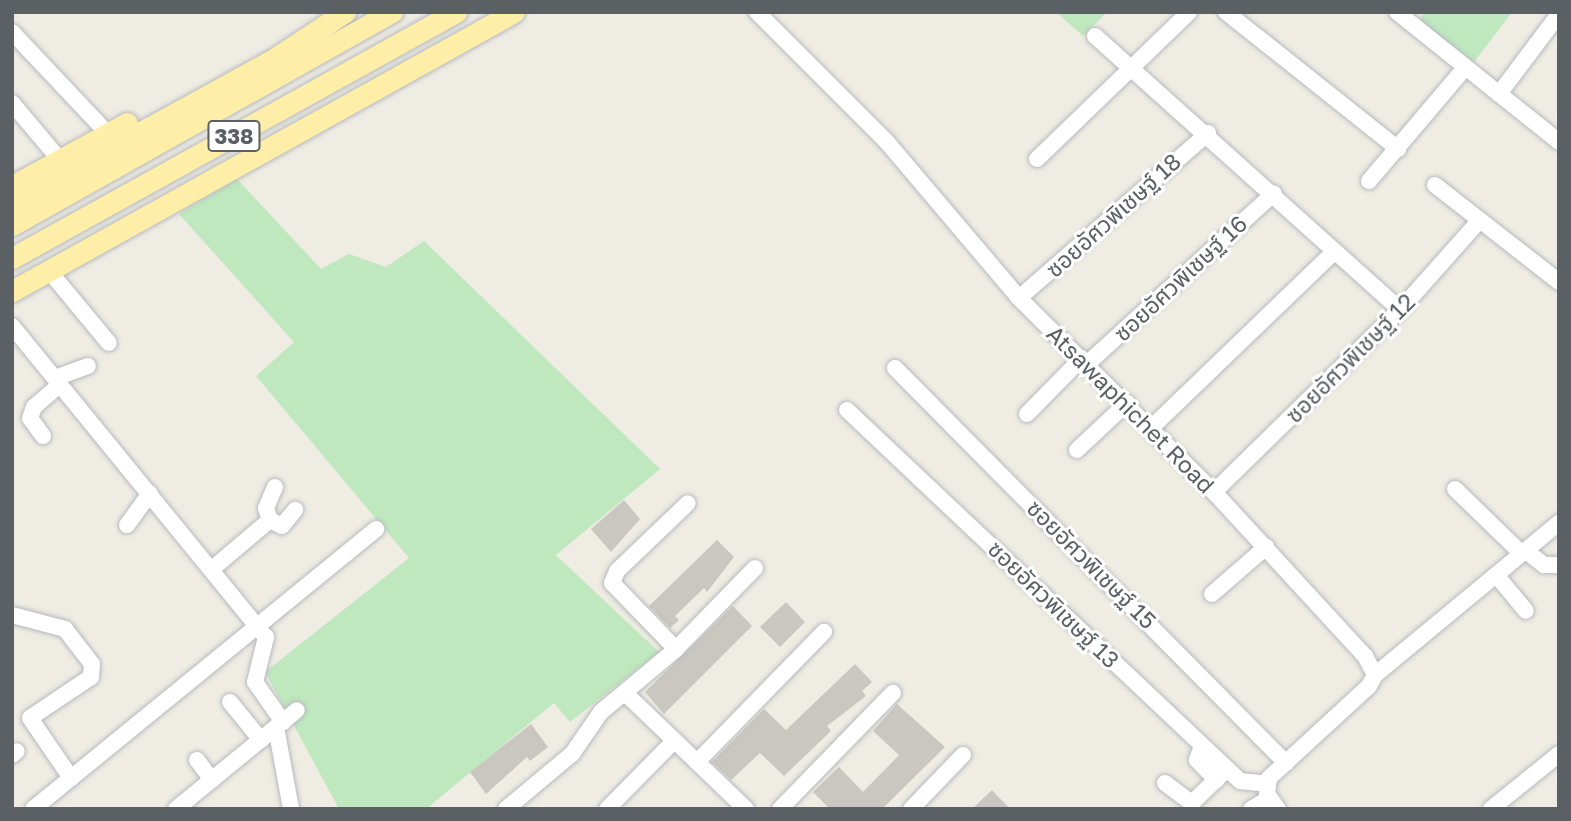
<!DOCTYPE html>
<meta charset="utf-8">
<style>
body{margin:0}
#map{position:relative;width:1571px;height:821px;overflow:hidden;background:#efece3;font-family:"Golos Text","Noto Sans Thai",sans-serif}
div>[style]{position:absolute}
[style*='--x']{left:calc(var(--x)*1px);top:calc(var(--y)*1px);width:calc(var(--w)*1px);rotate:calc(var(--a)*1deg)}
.green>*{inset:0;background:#bfe8be}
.building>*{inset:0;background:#cac7c0}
.roads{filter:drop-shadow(0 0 2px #b6babe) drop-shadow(0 0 2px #b6babe)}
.minor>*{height:16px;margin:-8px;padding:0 8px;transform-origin:8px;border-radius:8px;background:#fff}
.major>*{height:21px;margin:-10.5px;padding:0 10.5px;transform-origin:10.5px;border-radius:10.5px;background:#ffeea8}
span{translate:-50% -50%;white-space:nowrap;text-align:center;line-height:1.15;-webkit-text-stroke:6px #fff;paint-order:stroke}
.shield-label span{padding:2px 5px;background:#fff;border:2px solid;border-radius:5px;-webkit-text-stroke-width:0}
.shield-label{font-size:21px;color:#5b6065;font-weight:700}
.street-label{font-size:23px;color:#5b6065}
.frame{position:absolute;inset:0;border:14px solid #5b6065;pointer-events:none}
</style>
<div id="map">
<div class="green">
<div style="clip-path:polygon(1056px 12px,1107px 12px,1083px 36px)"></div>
<div style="clip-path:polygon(1424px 12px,1512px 12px,1474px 62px,1420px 21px)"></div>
<div style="clip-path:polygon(237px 179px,321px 269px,349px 254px,386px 267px,424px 241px,660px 469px,556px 555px,659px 652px,570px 722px,554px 703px,426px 809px,339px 809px,265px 672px,409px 558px,256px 376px,294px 342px,179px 214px)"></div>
</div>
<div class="building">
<div style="clip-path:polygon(624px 500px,640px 519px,611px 552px,591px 529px)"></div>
<div style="clip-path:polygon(717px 540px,734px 557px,707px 592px,704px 588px,675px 616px,679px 620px,670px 628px,649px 606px)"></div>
<div style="clip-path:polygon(786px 602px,805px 622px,780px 647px,760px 627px)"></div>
<div style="clip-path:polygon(733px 606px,752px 626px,664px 714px,645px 692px)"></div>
<div style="clip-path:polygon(855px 664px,872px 682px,862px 691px,866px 696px,827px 726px,831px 731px,784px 776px,760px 753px,731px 780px,712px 762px,764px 709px,786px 730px)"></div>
<div style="clip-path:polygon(897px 704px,945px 747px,882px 809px,830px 809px,813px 792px,839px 767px,863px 792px,899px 755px,873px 731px)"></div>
<div style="clip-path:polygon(531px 724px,548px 747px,530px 761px,527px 757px,486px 794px,470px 772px)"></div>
<div style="clip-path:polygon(992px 790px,1010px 809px,972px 809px)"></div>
</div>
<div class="roads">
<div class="minor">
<div style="--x:757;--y:12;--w:182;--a:45"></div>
<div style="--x:886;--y:141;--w:206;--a:49.7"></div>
<div style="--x:1019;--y:298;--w:275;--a:44.9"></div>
<div style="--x:1214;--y:492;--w:223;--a:47.4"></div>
<div style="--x:1365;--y:656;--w:21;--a:62"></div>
<div style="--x:1375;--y:675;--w:13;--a:119"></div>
<div style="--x:1369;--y:686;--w:136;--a:137.4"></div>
<div style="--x:1269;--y:778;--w:16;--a:97"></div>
<div style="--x:1267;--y:794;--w:19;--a:54"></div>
<div style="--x:1226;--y:12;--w:220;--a:38.5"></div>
<div style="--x:1397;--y:12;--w:208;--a:38.7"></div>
<div style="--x:12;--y:32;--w:140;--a:46.7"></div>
<div style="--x:1095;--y:36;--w:410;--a:41.9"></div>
<div style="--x:1499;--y:94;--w:100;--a:-53.1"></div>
<div style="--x:12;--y:103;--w:75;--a:49.9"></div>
<div style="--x:1037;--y:159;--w:211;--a:-44"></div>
<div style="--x:1369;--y:181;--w:148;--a:-49.7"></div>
<div style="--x:1435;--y:185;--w:157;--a:38"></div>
<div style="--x:50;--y:272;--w:92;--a:50.3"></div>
<div style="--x:1019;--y:298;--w:251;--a:-41.1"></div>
<div style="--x:12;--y:326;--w:402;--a:50.8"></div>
<div style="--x:266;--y:637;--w:46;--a:103.7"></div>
<div style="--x:255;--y:682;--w:49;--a:55"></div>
<div style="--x:1087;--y:364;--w:253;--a:-42.4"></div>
<div style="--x:895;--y:368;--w:556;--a:45.29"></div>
<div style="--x:55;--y:378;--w:35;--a:-20"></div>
<div style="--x:847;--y:410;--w:540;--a:43.35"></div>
<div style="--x:1240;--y:781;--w:27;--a:6"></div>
<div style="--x:1027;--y:414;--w:78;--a:-45.5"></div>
<div style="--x:1151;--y:428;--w:254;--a:-43.9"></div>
<div style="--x:43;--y:436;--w:22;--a:-126"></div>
<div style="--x:30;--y:418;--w:12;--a:-70"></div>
<div style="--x:34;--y:407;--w:35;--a:-41"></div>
<div style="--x:1077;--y:450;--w:69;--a:-43.2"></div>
<div style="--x:275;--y:487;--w:23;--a:113"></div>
<div style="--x:266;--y:508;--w:13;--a:72"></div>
<div style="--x:270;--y:520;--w:13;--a:27"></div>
<div style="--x:282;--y:526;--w:21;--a:-51"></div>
<div style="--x:1455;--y:489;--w:93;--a:44.1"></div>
<div style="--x:1214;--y:492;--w:260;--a:-44.4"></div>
<div style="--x:1400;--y:310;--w:120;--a:-48.4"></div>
<div style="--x:127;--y:525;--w:39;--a:-54"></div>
<div style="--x:1526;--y:551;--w:23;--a:38"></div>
<div style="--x:1544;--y:565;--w:15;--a:0"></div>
<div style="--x:212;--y:569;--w:76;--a:-40.2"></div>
<div style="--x:1497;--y:576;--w:45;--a:50.4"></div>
<div style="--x:1212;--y:594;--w:72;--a:-41"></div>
<div style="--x:12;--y:615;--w:55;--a:14.8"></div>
<div style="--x:65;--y:629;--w:44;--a:52.4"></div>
<div style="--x:92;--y:664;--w:13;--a:94"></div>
<div style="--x:91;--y:677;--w:73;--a:146.1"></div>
<div style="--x:30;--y:718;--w:73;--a:55.7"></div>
<div style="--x:676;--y:649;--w:92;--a:-134.1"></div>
<div style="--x:612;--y:583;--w:13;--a:-67"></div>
<div style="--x:617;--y:571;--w:98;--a:-43.8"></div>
<div style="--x:1375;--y:675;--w:239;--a:-39.6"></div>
<div style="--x:626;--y:694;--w:166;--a:43.8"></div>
<div style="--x:230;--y:702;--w:49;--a:50.8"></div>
<div style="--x:276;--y:727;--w:83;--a:79.6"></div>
<div style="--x:1202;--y:746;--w:15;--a:110"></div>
<div style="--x:1197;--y:760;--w:28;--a:46"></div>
<div style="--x:12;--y:755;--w:6;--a:-39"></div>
<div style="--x:197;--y:760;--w:25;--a:53"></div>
<div style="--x:697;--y:762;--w:182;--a:-45.7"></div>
<div style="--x:1165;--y:783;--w:34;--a:37"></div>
<div style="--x:1192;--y:803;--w:49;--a:-44.2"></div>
<div style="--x:33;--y:809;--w:443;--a:-39.2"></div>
<div style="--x:176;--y:809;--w:156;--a:-39.3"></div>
<div style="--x:506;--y:809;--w:86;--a:-39.8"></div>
<div style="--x:572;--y:754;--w:51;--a:-55.4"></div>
<div style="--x:601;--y:712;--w:98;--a:-40"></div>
<div style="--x:676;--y:649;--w:113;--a:-45.7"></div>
<div style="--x:607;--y:809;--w:95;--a:-45.4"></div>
<div style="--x:780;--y:809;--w:162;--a:-45.8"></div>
<div style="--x:911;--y:809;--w:75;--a:-46.1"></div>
<div style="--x:1251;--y:809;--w:21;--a:-31"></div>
<div style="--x:1491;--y:809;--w:87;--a:-39"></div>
</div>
<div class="major">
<div style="--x:12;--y:186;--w:131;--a:-28.7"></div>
<div style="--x:12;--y:203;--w:299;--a:-28.8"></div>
<div style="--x:274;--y:59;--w:85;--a:-33.5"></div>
<div style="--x:12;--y:225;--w:436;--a:-29.3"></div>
<div style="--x:12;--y:258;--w:508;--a:-28.99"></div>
<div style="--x:12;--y:291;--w:574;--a:-29.06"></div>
</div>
</div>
<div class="shield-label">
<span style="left:234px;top:136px">338</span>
</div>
<div class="street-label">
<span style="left:1113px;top:215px;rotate:-42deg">ซอยอัศวพิเชษฐ์ 18</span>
<span style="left:1180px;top:278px;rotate:-43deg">ซอยอัศวพิเชษฐ์ 16</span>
<span style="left:1350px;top:358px;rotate:-45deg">ซอยอัศวพิเชษฐ์ 12</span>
<span style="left:1131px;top:409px;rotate:45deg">Atsawaphichet Road</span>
<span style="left:1092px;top:564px;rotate:45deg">ซอยอัศวพิเชษฐ์ 15</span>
<span style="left:1054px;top:604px;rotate:44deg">ซอยอัศวพิเชษฐ์ 13</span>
</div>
<div class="frame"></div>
</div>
